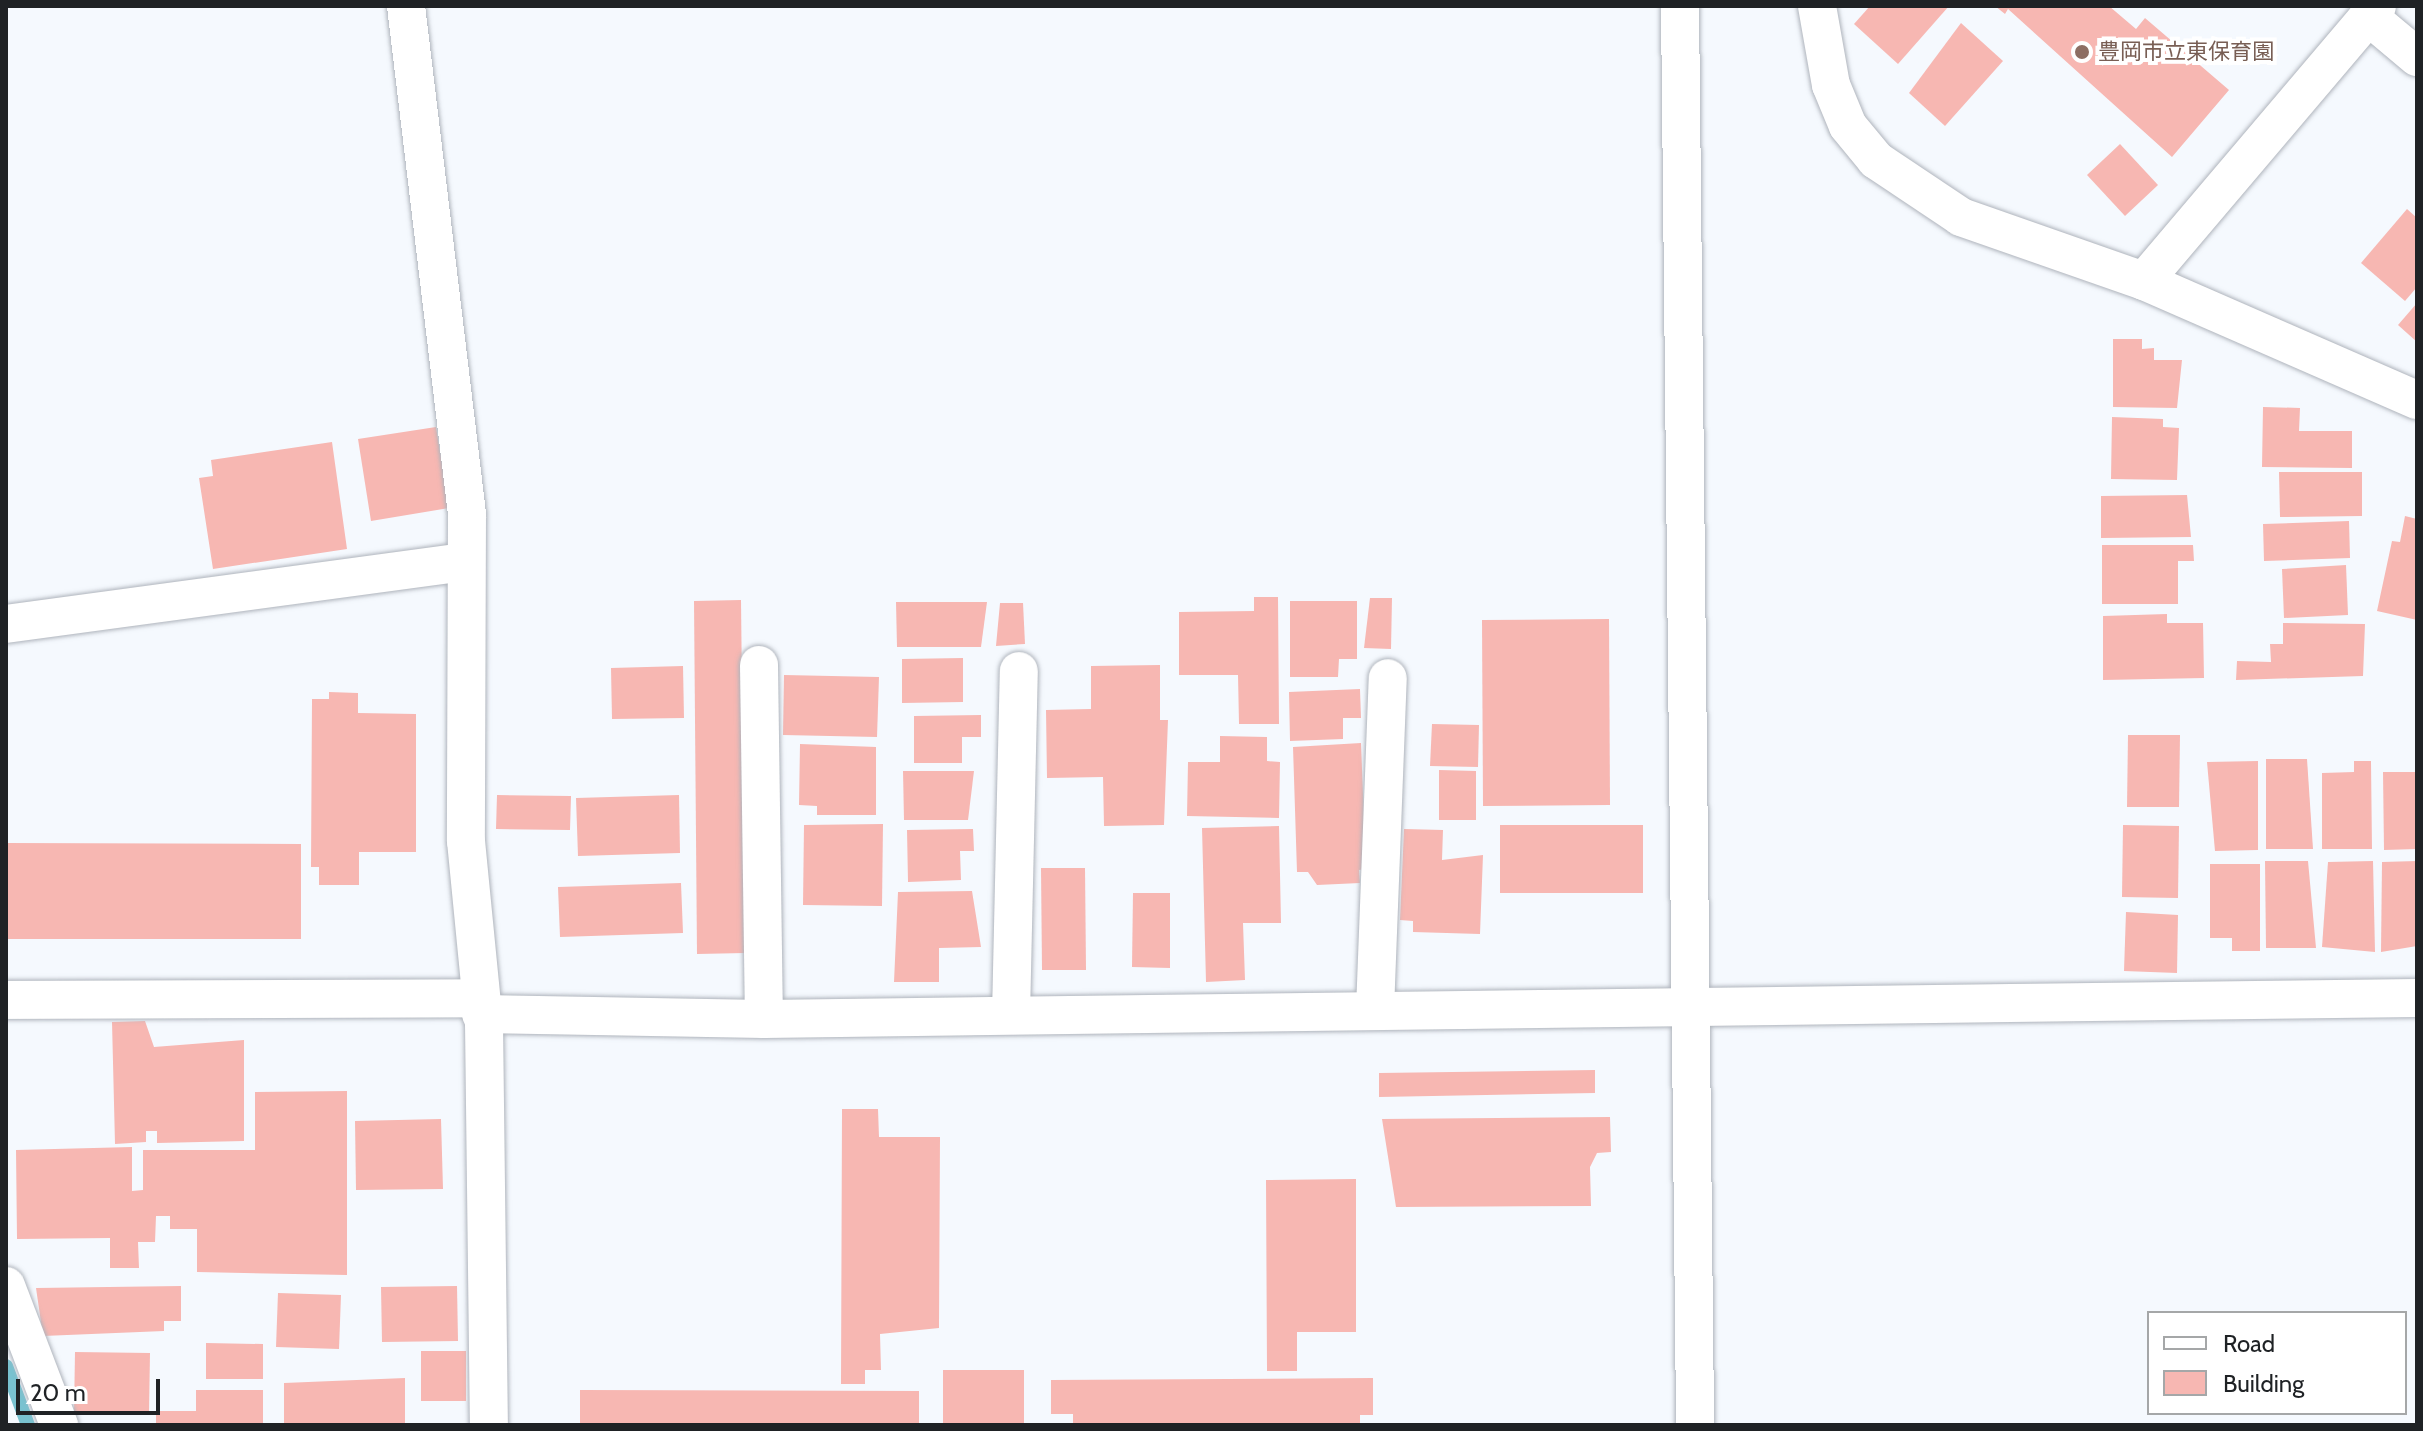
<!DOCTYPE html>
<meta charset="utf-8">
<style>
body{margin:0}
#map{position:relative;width:2423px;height:1431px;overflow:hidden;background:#f5f9fe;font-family:Cabin,"Noto Sans JP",sans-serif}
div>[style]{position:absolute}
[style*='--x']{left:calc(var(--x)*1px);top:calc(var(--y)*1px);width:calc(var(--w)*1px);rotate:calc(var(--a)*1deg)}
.stream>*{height:14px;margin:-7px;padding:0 7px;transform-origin:7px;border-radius:7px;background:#79c2d0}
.building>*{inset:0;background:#f7b7b2}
.roads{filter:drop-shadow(0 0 2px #afb4bc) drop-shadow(0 0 2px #afb4bc)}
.minor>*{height:38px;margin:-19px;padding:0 19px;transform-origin:19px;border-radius:19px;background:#fff}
.dots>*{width:22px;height:22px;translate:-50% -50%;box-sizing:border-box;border:4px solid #fff;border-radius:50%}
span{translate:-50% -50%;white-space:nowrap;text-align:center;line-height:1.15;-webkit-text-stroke:8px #fff;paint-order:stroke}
.education-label{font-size:22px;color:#785e54}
.left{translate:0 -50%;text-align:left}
.frame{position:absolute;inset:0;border:8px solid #1f2225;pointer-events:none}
.legend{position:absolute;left:2147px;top:1311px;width:260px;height:104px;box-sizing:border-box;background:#fff;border:2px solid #a5a7a8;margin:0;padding:10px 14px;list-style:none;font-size:24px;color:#1f2225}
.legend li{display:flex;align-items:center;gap:16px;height:40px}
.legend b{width:40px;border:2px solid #a5a7a8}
.scale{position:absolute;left:16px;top:1379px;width:144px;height:36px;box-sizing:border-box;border:4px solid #1f2225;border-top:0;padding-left:10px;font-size:24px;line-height:28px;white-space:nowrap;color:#1f2225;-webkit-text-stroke:6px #fff;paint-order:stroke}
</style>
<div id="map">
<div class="stream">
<div style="--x:6;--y:1366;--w:63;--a:69.6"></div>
</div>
<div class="building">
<div style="clip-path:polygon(1870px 6px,1949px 6px,1898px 64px,1854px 24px)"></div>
<div style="clip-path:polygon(1995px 6px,2109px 6px,2136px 29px,2145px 18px,2229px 90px,2172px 157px,2008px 9px,2005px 14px)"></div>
<div style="clip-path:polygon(1961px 23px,2003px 61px,1945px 126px,1909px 93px)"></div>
<div style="clip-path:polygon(2120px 144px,2158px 185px,2125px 216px,2087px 175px)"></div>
<div style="clip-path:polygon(2407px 209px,2417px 218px,2417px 287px,2405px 301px,2361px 263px)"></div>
<div style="clip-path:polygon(2417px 303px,2417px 342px,2398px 325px)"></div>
<div style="clip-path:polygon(2113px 339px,2142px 339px,2142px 349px,2154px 348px,2154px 360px,2182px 360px,2177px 408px,2113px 407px)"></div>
<div style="clip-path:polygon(2263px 407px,2300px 408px,2299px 431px,2352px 431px,2352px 468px,2262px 467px)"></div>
<div style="clip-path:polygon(2112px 417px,2163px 419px,2163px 427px,2179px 428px,2177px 480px,2111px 479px)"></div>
<div style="clip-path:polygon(436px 427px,449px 508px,371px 521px,358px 439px)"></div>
<div style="clip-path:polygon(332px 442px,347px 549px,213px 569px,199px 478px,213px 476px,211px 460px)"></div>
<div style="clip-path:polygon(2279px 472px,2362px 472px,2362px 516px,2280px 517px)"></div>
<div style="clip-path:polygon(2187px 495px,2191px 537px,2101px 538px,2101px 496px)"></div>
<div style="clip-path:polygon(2405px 516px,2417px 519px,2417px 620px,2377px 611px,2392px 541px,2400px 542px)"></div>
<div style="clip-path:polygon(2349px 521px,2350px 558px,2264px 561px,2263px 524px)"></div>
<div style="clip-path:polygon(2102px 545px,2193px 545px,2194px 561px,2178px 561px,2178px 604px,2102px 604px)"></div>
<div style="clip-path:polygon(2346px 565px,2348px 615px,2284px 618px,2282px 569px)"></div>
<div style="clip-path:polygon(1254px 597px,1278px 597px,1279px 724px,1239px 724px,1238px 675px,1179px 675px,1179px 612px,1254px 611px)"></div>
<div style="clip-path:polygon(1370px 598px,1392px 598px,1391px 649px,1364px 648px)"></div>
<div style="clip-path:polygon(741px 600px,745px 953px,697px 954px,694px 601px)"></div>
<div style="clip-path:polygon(1290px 601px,1357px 601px,1357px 659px,1339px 659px,1338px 677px,1290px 677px)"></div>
<div style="clip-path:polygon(896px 602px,987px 602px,981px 647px,897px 647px)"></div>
<div style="clip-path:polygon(1000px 603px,1023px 603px,1025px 644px,996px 646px)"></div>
<div style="clip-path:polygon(2167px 614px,2167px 623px,2203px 623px,2204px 678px,2103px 680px,2103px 616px)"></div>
<div style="clip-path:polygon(1609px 619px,1610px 805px,1483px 806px,1482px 620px)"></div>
<div style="clip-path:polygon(2283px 623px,2365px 624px,2363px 676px,2236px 680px,2237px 661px,2271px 662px,2270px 644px,2283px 644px)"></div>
<div style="clip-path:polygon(963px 658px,963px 702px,902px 703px,902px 659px)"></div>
<div style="clip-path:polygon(1160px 665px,1160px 720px,1168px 720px,1164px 825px,1104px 826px,1103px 777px,1047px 778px,1046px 710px,1091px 709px,1091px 666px)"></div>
<div style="clip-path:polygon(683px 666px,684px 718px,612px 719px,611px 668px)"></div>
<div style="clip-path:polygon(784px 675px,879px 677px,877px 737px,783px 735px)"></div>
<div style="clip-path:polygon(1360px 689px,1361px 718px,1343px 718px,1343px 739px,1290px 741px,1289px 692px)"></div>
<div style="clip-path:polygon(329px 692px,358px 693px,358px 713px,416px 714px,416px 852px,359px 852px,359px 885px,319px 885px,319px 867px,311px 867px,312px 699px,329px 699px)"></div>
<div style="clip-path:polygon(981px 715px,981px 737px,962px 737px,962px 763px,914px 763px,914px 716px)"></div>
<div style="clip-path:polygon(1432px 724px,1479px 725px,1478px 767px,1430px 766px)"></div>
<div style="clip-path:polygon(2128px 735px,2180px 735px,2179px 807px,2127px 807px)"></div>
<div style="clip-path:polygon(1220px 736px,1267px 737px,1267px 761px,1280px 762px,1279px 818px,1187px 816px,1188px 762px,1220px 762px)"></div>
<div style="clip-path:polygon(1361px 743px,1366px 869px,1359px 870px,1360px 883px,1317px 885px,1308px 872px,1297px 872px,1293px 747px)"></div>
<div style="clip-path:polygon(800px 744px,876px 747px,876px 815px,817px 815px,817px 806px,799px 805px)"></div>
<div style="clip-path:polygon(2266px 759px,2307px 759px,2313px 849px,2266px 849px)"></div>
<div style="clip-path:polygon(2258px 761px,2258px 850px,2215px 851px,2207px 762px)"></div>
<div style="clip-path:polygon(2354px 761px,2371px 761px,2372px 849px,2322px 849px,2322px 773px,2354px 772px)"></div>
<div style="clip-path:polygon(1439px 770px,1476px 771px,1476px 820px,1439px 820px)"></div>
<div style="clip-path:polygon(903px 771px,974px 771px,968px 820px,904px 820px)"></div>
<div style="clip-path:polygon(2383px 772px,2417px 772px,2417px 849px,2384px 850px)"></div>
<div style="clip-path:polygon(497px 795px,571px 796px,570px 830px,496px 829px)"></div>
<div style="clip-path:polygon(679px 795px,680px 853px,578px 856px,576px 798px)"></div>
<div style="clip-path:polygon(883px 824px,882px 906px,803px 905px,804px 825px)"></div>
<div style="clip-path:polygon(1500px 825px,1643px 825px,1643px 893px,1500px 893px)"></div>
<div style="clip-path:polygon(2123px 825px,2179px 826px,2178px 898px,2122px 897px)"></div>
<div style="clip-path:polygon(1279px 826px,1281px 923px,1243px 923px,1245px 980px,1206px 982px,1202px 828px)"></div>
<div style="clip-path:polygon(973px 829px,974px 851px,960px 851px,961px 880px,908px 882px,907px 830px)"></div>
<div style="clip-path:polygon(1404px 829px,1443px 830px,1442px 860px,1483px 855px,1480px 934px,1413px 932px,1413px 921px,1400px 920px)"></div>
<div style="clip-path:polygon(6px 843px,301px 844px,301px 939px,6px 939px)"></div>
<div style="clip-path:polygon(2265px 861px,2308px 861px,2316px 948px,2266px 948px)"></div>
<div style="clip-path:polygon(2373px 861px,2375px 952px,2322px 947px,2328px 862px)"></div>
<div style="clip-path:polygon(2417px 861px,2417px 946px,2381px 952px,2382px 862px)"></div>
<div style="clip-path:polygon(2210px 864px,2260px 864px,2260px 951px,2232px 951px,2232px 938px,2210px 938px)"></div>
<div style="clip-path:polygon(1041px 868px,1085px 868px,1086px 970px,1042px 970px)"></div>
<div style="clip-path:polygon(681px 883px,683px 933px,560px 937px,558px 887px)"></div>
<div style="clip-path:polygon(972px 891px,981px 947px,939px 948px,939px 982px,894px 982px,898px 892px)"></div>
<div style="clip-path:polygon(1133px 893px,1170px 893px,1170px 968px,1132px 967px)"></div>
<div style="clip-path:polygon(2126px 912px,2178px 915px,2177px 973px,2124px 971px)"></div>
<div style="clip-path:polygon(145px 1021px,154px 1047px,244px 1040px,244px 1141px,157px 1143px,157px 1131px,146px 1131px,146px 1142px,115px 1144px,112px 1022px)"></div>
<div style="clip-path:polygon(1595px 1070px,1595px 1093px,1379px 1097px,1379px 1073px)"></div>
<div style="clip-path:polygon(347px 1091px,347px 1275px,197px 1272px,197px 1229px,170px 1229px,170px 1216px,156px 1216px,155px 1242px,138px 1242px,139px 1268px,110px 1268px,110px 1238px,17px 1239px,16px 1150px,132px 1147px,132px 1191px,143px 1190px,143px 1150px,255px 1150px,255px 1092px)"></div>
<div style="clip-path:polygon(842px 1109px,878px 1109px,879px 1137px,940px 1137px,939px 1328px,880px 1334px,881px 1370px,865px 1370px,865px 1384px,841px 1384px)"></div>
<div style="clip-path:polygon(1610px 1117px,1611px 1152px,1597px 1153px,1590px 1167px,1591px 1206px,1396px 1207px,1382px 1119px)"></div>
<div style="clip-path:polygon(441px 1119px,443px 1189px,356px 1190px,355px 1121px)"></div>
<div style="clip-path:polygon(1356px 1179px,1356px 1332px,1297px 1332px,1297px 1371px,1267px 1371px,1266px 1180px)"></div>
<div style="clip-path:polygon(181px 1286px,181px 1321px,164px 1321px,164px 1331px,43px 1336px,36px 1288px)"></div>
<div style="clip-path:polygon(457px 1286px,458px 1341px,382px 1342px,381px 1287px)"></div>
<div style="clip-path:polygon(278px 1293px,341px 1295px,339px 1349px,276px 1347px)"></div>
<div style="clip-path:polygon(206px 1343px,263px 1344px,263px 1379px,206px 1379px)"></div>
<div style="clip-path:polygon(421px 1351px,466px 1351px,466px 1401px,421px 1401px)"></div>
<div style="clip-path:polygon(75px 1352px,150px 1353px,149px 1414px,74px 1413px)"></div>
<div style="clip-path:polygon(943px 1370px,1024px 1370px,1024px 1425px,943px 1425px)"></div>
<div style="clip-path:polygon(405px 1378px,405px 1425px,284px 1425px,284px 1383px)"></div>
<div style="clip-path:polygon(1373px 1378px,1373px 1415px,1360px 1415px,1360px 1425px,1073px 1425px,1073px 1414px,1051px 1414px,1051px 1380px)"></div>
<div style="clip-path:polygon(196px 1390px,263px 1390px,263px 1425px,156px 1425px,156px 1411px,196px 1411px)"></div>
<div style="clip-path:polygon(580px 1390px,919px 1391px,919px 1425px,580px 1425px)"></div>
</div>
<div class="roads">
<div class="minor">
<div style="--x:406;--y:6;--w:512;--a:83.15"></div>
<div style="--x:467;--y:514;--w:327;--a:90.2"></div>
<div style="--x:466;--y:841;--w:183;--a:84.4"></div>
<div style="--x:484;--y:1023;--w:402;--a:89.3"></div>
<div style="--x:1680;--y:6;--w:1419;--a:89.39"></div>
<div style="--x:1817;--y:6;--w:80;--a:80"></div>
<div style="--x:1831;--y:85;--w:44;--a:67.5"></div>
<div style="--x:1848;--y:126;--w:44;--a:50.5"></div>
<div style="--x:1876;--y:160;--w:102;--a:33.8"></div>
<div style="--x:1961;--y:217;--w:194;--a:19.3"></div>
<div style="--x:2144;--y:281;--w:298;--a:23.6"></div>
<div style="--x:2368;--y:16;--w:64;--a:39.9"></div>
<div style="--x:2144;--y:281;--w:360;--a:-49.7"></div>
<div style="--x:6;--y:624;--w:463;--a:-7.7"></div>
<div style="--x:759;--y:665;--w:354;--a:89.2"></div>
<div style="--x:6;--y:1000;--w:470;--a:-0.2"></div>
<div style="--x:1375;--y:1010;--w:332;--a:-87.8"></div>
<div style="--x:481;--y:1014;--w:283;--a:1"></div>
<div style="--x:764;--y:1019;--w:1653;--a:-0.73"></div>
<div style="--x:1011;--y:1015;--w:344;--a:-88.7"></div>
<div style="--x:6;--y:1286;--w:149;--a:69.1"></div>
</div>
</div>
<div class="dots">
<div style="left:2082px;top:52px;background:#8d6e63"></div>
</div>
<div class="education-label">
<span class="left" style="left:2098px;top:52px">豊岡市立東保育園</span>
</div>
<div class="frame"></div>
<ul class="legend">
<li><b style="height:10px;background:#fff"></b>Road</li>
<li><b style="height:22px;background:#f7b7b2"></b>Building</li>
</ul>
<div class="scale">20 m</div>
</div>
